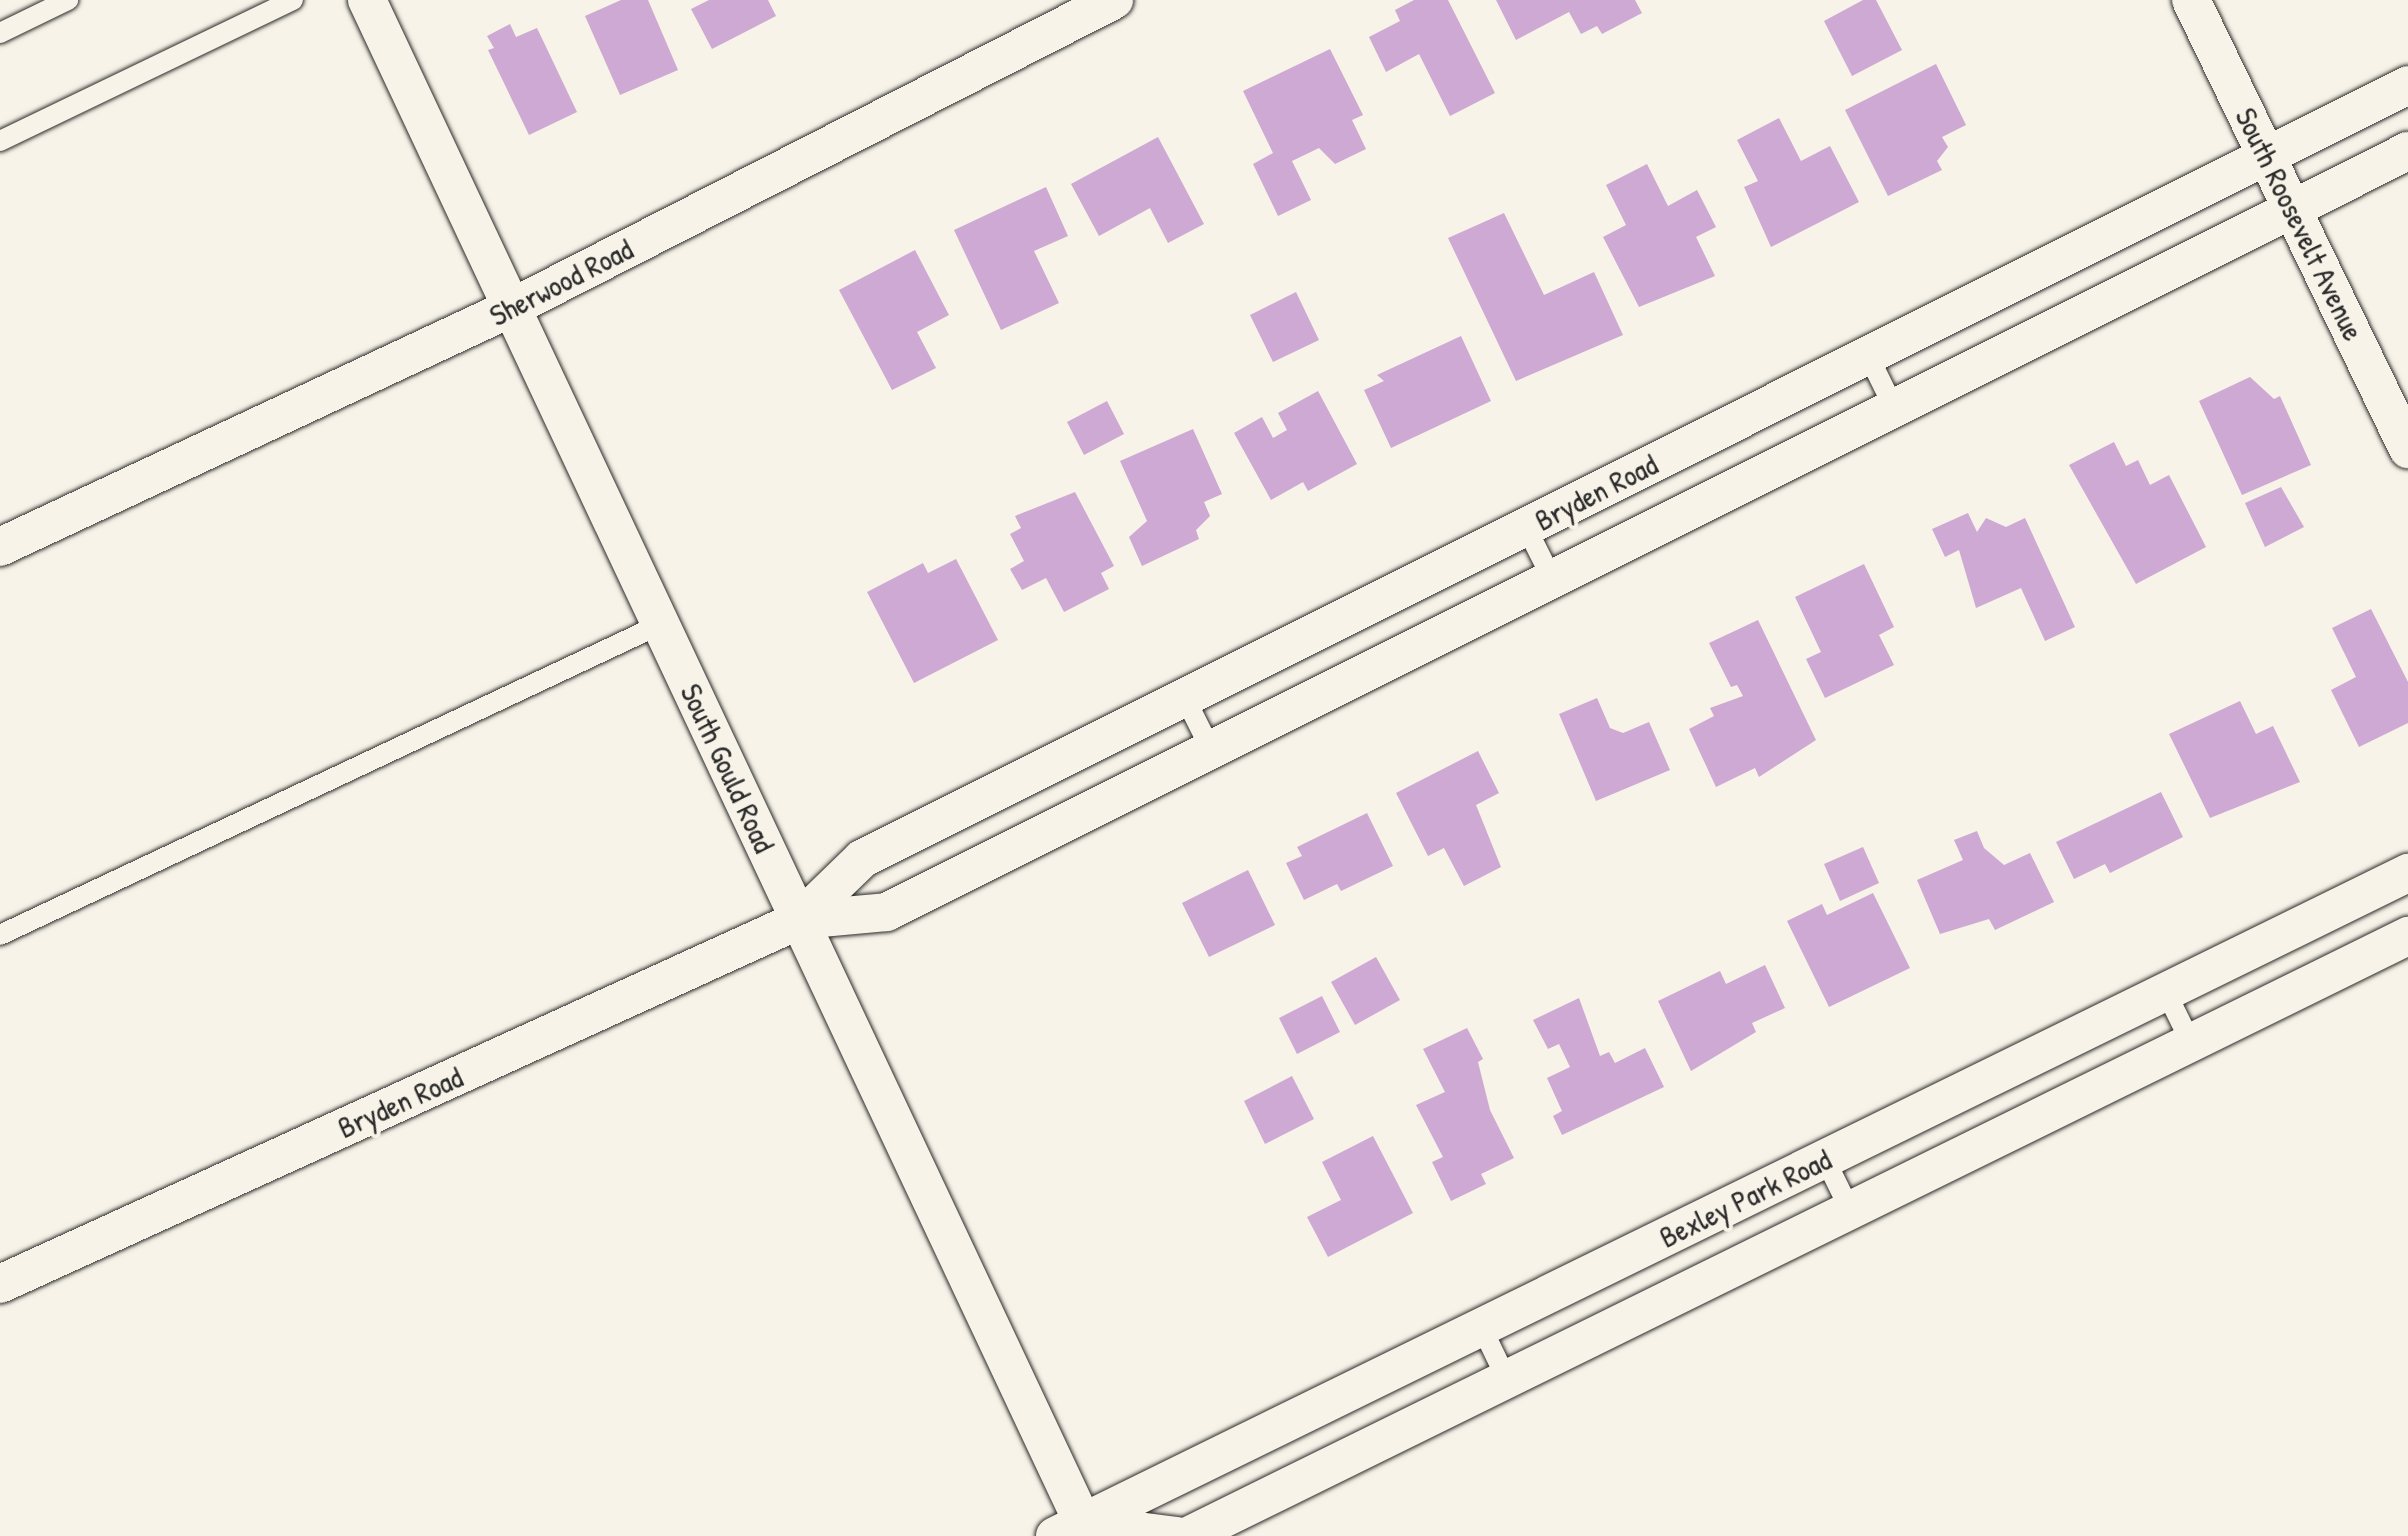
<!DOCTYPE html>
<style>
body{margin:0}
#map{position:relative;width:2408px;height:1536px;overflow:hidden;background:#f7f3e8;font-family:"Patrick Hand",sans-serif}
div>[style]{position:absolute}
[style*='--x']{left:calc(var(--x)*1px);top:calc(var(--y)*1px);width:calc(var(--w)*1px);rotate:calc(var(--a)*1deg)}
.building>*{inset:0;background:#cda9d3}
.roads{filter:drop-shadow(0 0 2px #2b2b2b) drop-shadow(0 0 2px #2b2b2b)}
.service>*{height:20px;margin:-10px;padding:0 10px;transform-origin:10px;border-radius:10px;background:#f7f3e8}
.minor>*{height:38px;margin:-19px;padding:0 19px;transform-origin:19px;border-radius:19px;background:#f7f3e8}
span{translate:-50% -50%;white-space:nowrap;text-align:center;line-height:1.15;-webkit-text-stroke:8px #f7f3e8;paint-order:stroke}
.street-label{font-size:30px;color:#2b2b2b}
</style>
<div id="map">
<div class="building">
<div style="clip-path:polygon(621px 0,648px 0,678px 70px,620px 95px,585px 16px)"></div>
<div style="clip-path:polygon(709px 0,768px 0,776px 16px,712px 49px,691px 9px)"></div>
<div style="clip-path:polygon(1414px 0,1448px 0,1495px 93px,1450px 116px,1419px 54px,1386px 72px,1369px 37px,1400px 21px,1395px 10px)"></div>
<div style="clip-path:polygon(1496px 0,1635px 0,1642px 13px,1602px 34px,1597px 26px,1581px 34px,1569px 12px,1516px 40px)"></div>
<div style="clip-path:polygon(1863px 0,1876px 0,1902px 50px,1852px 76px,1824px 21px)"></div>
<div style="clip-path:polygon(510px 24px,516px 37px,537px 28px,577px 112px,529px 135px,488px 50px,494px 48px,487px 36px)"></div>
<div style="clip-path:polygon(1330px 49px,1363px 115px,1352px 120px,1366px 149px,1335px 164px,1319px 148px,1292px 161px,1311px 200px,1278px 216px,1253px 164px,1273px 153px,1243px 91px)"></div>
<div style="clip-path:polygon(1936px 64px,1966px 125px,1942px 137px,1948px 147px,1937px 161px,1942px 170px,1888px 196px,1845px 110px)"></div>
<div style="clip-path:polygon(1779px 118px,1801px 161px,1830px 146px,1859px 202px,1771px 247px,1744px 187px,1758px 181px,1737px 140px)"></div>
<div style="clip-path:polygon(1158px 137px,1204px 224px,1168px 243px,1150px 208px,1099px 236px,1071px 184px)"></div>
<div style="clip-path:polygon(1647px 164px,1668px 206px,1697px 190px,1716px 227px,1696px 237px,1715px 276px,1639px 307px,1603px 237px,1626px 225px,1606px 185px)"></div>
<div style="clip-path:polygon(1046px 187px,1068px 236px,1034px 251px,1059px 303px,1001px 330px,954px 230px)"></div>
<div style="clip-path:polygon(1504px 213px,1544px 295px,1594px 272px,1623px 335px,1516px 381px,1448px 238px)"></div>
<div style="clip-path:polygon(915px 250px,949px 315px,917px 332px,936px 368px,892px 390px,839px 290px)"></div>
<div style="clip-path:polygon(1296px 292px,1319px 340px,1273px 362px,1250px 315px)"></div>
<div style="clip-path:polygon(1461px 336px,1491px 401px,1391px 448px,1364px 390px,1384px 381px,1377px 375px)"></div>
<div style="clip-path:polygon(2250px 377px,2274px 399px,2280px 396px,2311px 465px,2242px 495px,2199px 401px)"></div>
<div style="clip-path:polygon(1318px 391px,1357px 464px,1308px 491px,1303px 482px,1271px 500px,1234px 433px,1262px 417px,1273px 438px,1287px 430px,1278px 413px)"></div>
<div style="clip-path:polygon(1107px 401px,1124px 434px,1084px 455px,1067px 422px)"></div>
<div style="clip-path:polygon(1193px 429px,1222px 494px,1204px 502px,1210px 516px,1196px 530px,1199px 539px,1142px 566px,1129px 537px,1147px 521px,1120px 461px)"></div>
<div style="clip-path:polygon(2114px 442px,2126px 466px,2138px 460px,2150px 485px,2169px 475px,2206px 547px,2136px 584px,2069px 465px)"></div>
<div style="clip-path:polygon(2281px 487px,2304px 527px,2265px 547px,2245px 503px)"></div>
<div style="clip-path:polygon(1075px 492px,1114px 566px,1101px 573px,1109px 589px,1064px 612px,1046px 578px,1022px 590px,1010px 569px,1024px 561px,1010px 534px,1021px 528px,1015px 516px)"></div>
<div style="clip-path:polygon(1968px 513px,1977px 532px,1986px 518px,2006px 527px,2025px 518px,2075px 627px,2045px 641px,2021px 588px,1976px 608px,1959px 550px,1945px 557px,1932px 529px)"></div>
<div style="clip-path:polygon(956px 559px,998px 640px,914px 683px,867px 592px,923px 563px,928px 573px)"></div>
<div style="clip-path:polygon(1864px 564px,1894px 627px,1879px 635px,1894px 665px,1825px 698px,1806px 659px,1821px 652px,1795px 597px)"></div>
<div style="clip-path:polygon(2371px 609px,2408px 682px,2408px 723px,2359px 747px,2331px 690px,2356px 677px,2332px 628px)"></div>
<div style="clip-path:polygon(1758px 620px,1816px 740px,1759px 777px,1755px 768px,1716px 787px,1689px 729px,1714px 716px,1710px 708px,1743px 696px,1737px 685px,1731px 687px,1709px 643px)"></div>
<div style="clip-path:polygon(1597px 698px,1610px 728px,1623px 733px,1649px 722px,1670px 770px,1596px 801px,1559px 714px)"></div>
<div style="clip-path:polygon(2240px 701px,2256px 734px,2273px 726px,2300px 782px,2210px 818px,2169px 734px)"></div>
<div style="clip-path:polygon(1478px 751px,1499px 793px,1476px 805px,1501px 867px,1464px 886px,1444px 848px,1428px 856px,1396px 793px)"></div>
<div style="clip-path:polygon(2161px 792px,2183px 837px,2110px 873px,2105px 864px,2074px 879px,2056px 842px)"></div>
<div style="clip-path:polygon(1367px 813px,1393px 866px,1341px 891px,1337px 884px,1304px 900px,1286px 863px,1302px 856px,1297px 847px)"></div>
<div style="clip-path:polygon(1977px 831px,1984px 848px,2004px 865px,2030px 853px,2054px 902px,1995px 930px,1989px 919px,1940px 934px,1917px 880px,1963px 860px,1954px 840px)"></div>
<div style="clip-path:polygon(1863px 847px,1879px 883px,1840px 901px,1824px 864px)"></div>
<div style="clip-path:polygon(1248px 870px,1275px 925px,1209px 957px,1182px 903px)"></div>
<div style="clip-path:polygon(1873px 893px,1910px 968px,1829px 1007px,1787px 921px,1822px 904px,1827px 915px)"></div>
<div style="clip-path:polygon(1376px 957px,1400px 1000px,1355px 1025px,1331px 982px)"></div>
<div style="clip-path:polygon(1765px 965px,1785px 1008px,1752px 1023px,1756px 1032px,1691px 1071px,1658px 1001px,1720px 971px,1726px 984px)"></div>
<div style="clip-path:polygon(1322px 996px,1340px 1032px,1297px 1054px,1279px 1018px)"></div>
<div style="clip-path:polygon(1579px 998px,1600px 1056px,1609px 1052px,1615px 1063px,1645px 1048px,1664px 1087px,1562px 1135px,1553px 1116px,1562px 1111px,1547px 1078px,1570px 1067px,1559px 1044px,1548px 1049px,1533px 1020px)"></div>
<div style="clip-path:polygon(1467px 1028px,1483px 1059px,1478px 1062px,1490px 1110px,1514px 1158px,1481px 1174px,1486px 1184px,1451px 1201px,1432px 1162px,1443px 1157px,1416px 1105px,1445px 1092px,1423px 1049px)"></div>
<div style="clip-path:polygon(1292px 1076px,1314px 1119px,1265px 1144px,1244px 1101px)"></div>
<div style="clip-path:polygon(1373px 1136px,1413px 1213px,1328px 1257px,1307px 1217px,1341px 1200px,1322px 1162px)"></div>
</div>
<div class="roads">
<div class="service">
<div style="--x:0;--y:33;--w:76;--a:-25.9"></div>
<div style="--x:0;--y:141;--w:325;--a:-25.7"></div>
<div style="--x:1868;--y:355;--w:59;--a:63.9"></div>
<div style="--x:1526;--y:527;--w:58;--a:63.4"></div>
<div style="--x:1185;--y:698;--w:58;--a:63.4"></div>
<div style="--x:0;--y:935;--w:731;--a:-25.2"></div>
<div style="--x:2166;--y:992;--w:57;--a:63.9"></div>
<div style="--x:1825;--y:1159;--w:57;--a:63.9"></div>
<div style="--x:1482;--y:1328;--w:58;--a:64.3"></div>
</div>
<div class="minor">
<div style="--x:367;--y:0;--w:1697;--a:64.82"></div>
<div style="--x:2191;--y:0;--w:499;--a:64.2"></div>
<div style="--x:0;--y:547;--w:566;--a:-25.07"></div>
<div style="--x:513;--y:307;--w:675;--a:-27.06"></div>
<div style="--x:799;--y:920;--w:88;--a:-44.1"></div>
<div style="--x:862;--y:859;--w:1729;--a:-26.59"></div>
<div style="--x:0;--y:1284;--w:878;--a:-24.49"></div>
<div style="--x:799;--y:920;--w:88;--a:-5.2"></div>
<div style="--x:887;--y:912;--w:1701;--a:-26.58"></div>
<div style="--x:1083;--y:1524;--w:95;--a:7.3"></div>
<div style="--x:1055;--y:1536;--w:1507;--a:-26.11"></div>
<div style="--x:1188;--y:1536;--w:1360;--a:-26.19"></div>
</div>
</div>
<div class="street-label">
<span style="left:2300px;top:224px;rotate:64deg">South Roosevelt Avenue</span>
<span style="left:561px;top:282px;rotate:-27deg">Sherwood Road</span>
<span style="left:1596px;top:492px;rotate:-27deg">Bryden Road</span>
<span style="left:728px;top:768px;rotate:65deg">South Gould Road</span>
<span style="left:400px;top:1102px;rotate:-24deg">Bryden Road</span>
<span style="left:1745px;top:1198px;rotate:-26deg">Bexley Park Road</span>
</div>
</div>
